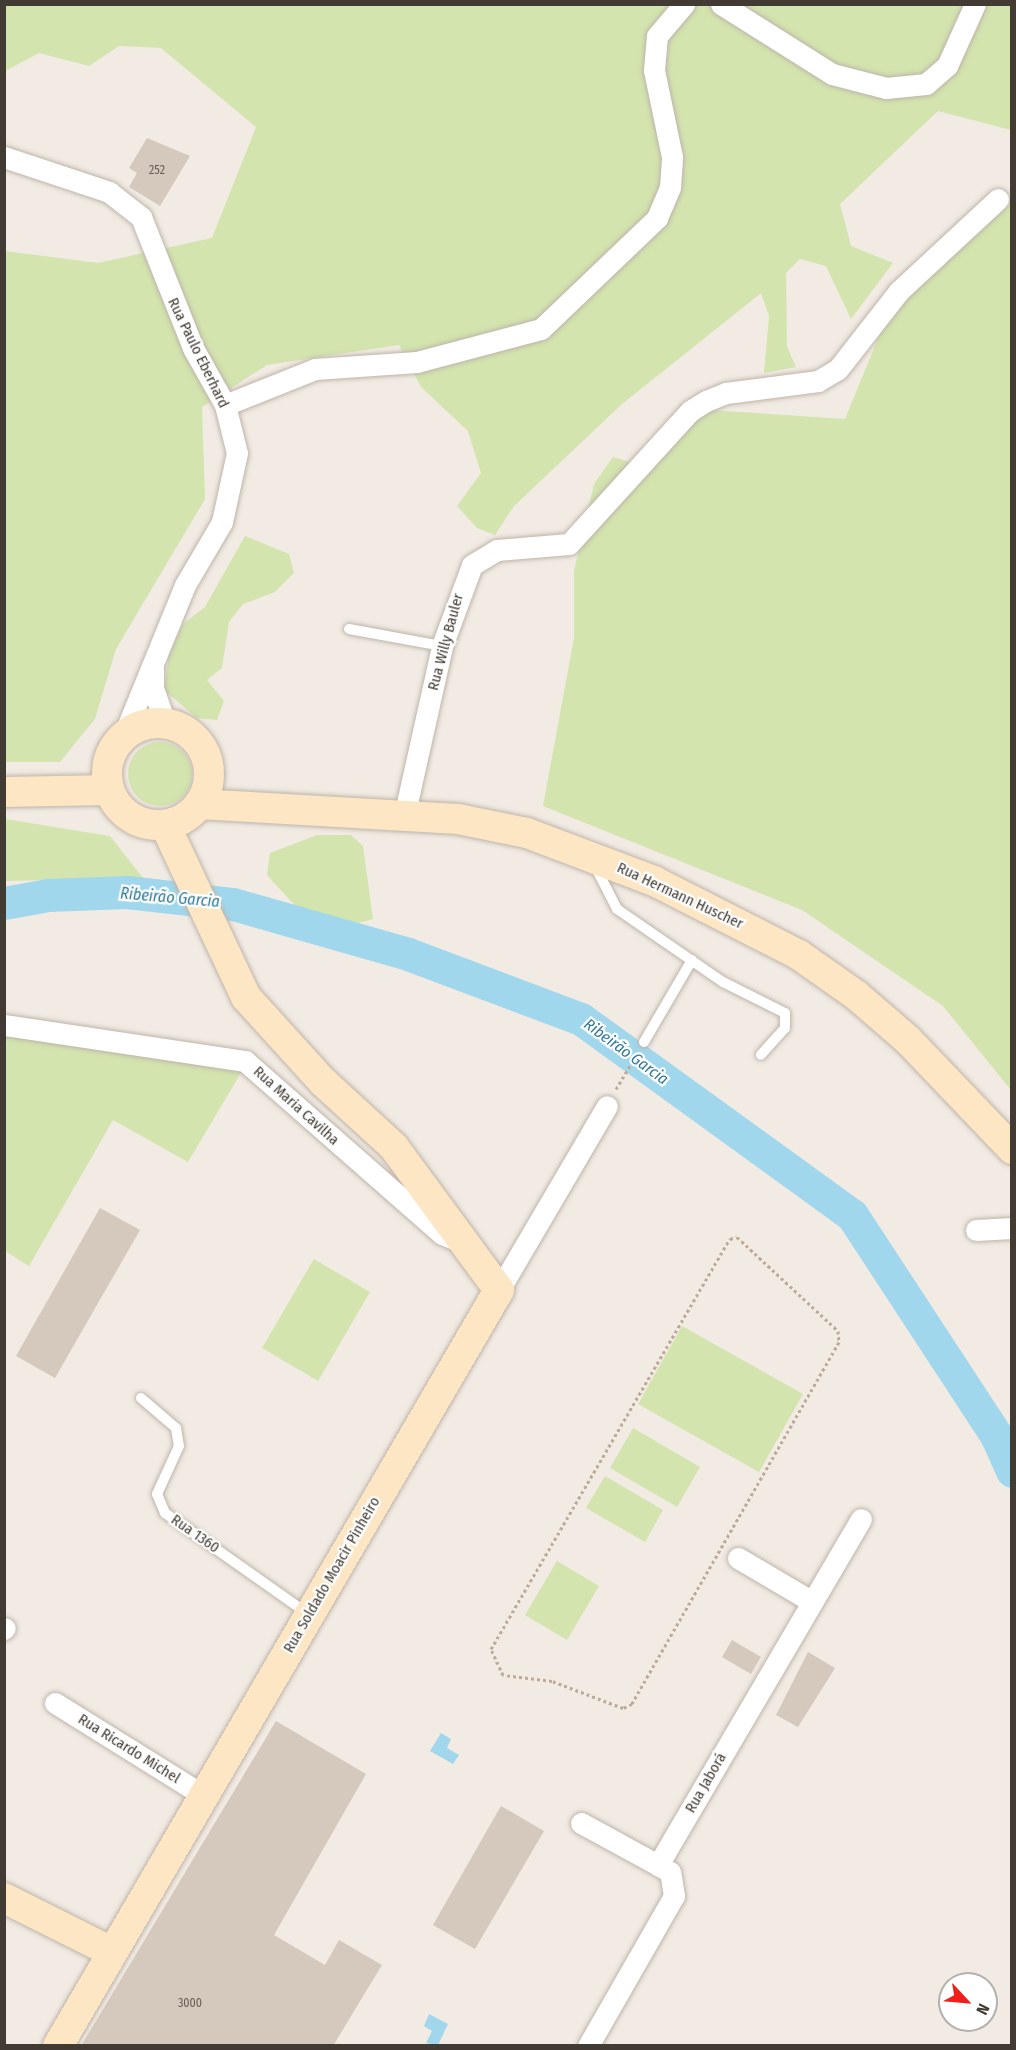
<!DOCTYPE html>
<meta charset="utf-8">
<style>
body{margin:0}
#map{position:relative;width:1016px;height:2050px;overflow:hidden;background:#f1ebe3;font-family:"Fira Sans Condensed",sans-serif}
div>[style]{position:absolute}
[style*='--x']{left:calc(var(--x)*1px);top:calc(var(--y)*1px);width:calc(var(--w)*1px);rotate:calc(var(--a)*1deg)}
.green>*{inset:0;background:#d3e4ae}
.round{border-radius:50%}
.water>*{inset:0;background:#a1d7ec}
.river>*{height:33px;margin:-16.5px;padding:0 16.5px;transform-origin:16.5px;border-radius:16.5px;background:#a1d7ec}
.building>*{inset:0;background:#d5c8bd}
.path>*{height:3px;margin-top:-1.5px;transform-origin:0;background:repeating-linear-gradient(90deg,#bdab99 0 3px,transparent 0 6px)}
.roads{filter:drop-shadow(0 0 2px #bfb4aa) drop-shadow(0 0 2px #bfb4aa)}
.lane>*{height:10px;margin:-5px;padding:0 5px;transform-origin:5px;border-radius:5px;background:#fff}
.street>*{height:21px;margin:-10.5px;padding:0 10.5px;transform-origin:10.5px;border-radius:10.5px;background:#fff}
.secondary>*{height:30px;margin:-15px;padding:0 15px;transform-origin:15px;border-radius:15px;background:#fce6c3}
.secondary>.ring{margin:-15px;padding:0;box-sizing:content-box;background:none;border:30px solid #fce6c3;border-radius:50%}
span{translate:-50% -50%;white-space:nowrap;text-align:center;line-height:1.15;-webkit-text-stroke:4.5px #fff;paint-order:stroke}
.number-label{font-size:12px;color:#675e56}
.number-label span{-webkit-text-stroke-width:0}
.street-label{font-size:15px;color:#423b34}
.water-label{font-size:16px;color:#307a99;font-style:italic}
.frame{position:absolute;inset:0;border:6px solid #423b34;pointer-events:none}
.north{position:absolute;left:938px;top:1972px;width:60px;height:60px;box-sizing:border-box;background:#fff;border:2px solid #b3b1ae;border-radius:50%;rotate:116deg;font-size:16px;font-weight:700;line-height:24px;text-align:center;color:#423b34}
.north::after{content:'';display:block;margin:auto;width:21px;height:27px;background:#ef1f1c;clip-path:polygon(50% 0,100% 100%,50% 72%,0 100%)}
</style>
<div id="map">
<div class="green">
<div style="clip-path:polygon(5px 5px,1011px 5px,1011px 130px,938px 111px,840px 204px,851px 246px,893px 263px,851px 319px,826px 266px,800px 259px,786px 273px,787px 347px,796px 367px,764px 373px,769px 316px,761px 293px,622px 404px,514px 506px,495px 535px,477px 528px,457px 506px,481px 473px,468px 431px,421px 387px,399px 345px,267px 365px,202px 407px,205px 499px,116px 649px,95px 719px,60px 762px,5px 762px,5px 251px,98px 263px,212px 238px,256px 127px,161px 48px,119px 46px,89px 66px,39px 53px,5px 71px)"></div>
<div style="clip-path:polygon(1011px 203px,1011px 1090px,943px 1006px,802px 910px,543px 806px,574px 638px,574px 571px,594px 484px,613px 457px,633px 463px,710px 410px,845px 419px,893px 302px)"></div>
<div style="clip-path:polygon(245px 536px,289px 554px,294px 573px,275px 592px,243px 604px,229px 622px,222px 668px,207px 680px,224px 701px,217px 720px,197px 718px,164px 690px,169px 654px,183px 624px,205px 607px)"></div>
<div class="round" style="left:128px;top:742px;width:64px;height:64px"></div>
<div style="clip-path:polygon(5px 819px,110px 836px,143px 878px,5px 881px)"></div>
<div style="clip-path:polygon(317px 835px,351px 835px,363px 846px,373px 919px,354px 924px,299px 910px,267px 875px,270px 853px)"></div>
<div style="clip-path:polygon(5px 1035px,245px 1066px,188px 1162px,113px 1120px,29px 1266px,5px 1251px)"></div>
<div style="clip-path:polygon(314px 1259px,370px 1292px,318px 1381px,262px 1348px)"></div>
<div style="clip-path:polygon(682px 1326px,803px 1394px,759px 1472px,638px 1404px)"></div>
<div style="clip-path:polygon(633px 1428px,700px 1467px,677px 1507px,610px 1468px)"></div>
<div style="clip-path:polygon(605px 1476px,663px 1510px,645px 1542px,586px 1508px)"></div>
<div style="clip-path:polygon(557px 1561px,599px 1586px,567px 1640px,525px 1615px)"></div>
</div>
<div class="water">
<div style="clip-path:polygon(441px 1733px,451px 1739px,447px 1748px,459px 1755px,453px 1764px,430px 1751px)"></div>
<div style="clip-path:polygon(429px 2014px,448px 2024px,438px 2045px,426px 2043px,432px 2031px,424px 2026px)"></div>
</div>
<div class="river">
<div style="--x:4;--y:903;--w:45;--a:-10.3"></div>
<div style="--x:48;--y:895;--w:79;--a:-2.2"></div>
<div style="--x:127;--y:892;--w:107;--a:6.5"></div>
<div style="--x:233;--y:904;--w:182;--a:15.9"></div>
<div style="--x:408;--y:954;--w:185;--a:20.6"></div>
<div style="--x:581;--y:1019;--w:334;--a:35.9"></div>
<div style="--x:852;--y:1215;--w:265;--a:56.8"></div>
<div style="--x:997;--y:1437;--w:37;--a:66"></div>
</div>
<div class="building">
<div style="clip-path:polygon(147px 138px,190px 156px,160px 206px,129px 187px,137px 173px,129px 168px)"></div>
<div style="clip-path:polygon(100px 1208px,140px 1230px,55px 1378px,16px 1356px)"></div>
<div style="clip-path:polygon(732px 1640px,761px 1657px,751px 1674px,722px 1657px)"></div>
<div style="clip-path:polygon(808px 1652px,835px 1668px,798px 1727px,776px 1715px)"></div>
<div style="clip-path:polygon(276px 1721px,366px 1774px,274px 1935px,325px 1965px,339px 1940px,382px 1965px,368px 1988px,333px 2046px,81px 2046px)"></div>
<div style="clip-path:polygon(501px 1806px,544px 1831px,475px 1949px,433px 1925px)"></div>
</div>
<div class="path">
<div style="--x:616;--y:1089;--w:41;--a:-59"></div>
<div style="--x:737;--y:1237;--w:138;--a:42.9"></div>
<div style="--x:838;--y:1331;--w:11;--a:85"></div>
<div style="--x:839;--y:1342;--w:417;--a:119.8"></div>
<div style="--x:632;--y:1704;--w:10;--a:156"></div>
<div style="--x:623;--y:1708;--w:76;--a:-159.2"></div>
<div style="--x:552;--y:1681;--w:49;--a:-173"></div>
<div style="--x:503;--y:1675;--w:29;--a:-115"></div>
<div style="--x:491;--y:1649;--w:475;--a:-59.8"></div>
<div style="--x:730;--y:1239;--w:7;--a:-16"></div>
</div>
<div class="roads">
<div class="lane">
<div style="--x:349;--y:629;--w:95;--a:10.4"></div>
<div style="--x:593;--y:862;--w:53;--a:62.9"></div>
<div style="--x:617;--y:909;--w:129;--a:34.6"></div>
<div style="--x:723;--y:982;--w:69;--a:26.6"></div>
<div style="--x:785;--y:1013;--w:15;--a:90"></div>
<div style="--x:785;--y:1028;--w:36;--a:132"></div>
<div style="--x:644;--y:1042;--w:95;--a:-59.7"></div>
<div style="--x:141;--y:1398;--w:46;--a:40.6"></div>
<div style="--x:176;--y:1428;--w:18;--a:81"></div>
<div style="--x:179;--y:1446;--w:53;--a:114.6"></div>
<div style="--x:157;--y:1494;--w:21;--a:67"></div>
<div style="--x:165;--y:1513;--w:175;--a:35.2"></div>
</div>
<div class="street">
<div style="--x:721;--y:4;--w:131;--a:32.2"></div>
<div style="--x:832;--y:74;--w:56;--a:14.5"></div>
<div style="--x:886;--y:88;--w:40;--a:-5.7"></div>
<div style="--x:926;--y:84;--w:28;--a:-41"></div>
<div style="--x:947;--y:66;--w:68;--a:-65.7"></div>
<div style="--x:4;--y:157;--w:111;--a:18.4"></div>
<div style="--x:109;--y:192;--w:41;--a:38"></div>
<div style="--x:141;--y:217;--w:141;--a:68.3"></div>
<div style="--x:193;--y:348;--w:65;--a:60.7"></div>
<div style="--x:225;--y:405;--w:49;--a:76"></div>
<div style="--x:237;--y:453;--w:71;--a:102.3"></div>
<div style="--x:222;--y:522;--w:73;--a:120.4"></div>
<div style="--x:185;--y:585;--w:164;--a:112.2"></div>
<div style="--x:225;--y:405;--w:97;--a:-21.8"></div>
<div style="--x:315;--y:369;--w:102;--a:-3.9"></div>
<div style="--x:417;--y:362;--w:128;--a:-14.9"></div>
<div style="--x:541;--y:329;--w:161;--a:-43.7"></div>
<div style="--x:657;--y:218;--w:34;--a:-67"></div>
<div style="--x:670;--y:187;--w:30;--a:-86"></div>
<div style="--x:672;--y:157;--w:89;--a:-101.7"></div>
<div style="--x:654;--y:70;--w:34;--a:-85"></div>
<div style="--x:657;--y:36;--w:42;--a:-49.8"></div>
<div style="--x:153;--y:666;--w:22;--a:90"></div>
<div style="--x:153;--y:688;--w:37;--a:71"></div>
<div style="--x:405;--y:812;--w:170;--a:-77.4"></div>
<div style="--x:442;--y:646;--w:86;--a:-69.7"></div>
<div style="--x:472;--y:565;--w:29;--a:-31"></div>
<div style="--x:497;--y:550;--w:72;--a:-4.8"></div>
<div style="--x:569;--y:544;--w:180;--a:-47.7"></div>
<div style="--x:690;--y:411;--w:19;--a:-32"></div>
<div style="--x:706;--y:401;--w:22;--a:-22"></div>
<div style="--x:726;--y:393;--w:93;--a:-7.4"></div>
<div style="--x:818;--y:381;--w:23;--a:-31"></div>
<div style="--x:838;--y:369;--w:99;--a:-52"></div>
<div style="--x:899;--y:291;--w:135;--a:-42.9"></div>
<div style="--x:4;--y:1025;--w:244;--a:8.5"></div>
<div style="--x:245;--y:1061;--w:262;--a:41.3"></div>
<div style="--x:442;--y:1234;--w:18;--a:22"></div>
<div style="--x:976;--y:1230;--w:36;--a:-3"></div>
<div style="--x:499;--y:1290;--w:213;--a:-59.6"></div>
<div style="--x:738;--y:1558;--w:85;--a:30.5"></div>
<div style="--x:4;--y:1629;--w:1;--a:-45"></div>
<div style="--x:55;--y:1703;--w:174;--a:31.9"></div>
<div style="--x:581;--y:1823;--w:88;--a:28.6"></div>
<div style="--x:588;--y:2046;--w:173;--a:-60.2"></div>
<div style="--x:674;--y:1896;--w:24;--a:-99"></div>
<div style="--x:670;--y:1872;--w:14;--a:-150"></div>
<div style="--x:658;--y:1865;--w:401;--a:-59.6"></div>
</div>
<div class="secondary">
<div class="ring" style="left:107px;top:723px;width:72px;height:72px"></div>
<div style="--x:4;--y:792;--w:105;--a:-1.1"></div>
<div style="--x:199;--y:804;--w:259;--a:3.3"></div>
<div style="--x:458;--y:819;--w:70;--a:11.5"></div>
<div style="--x:527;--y:833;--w:136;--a:20.7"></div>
<div style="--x:654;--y:881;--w:163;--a:27"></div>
<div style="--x:799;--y:955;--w:70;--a:35.1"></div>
<div style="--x:856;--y:995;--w:69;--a:40.9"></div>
<div style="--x:908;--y:1040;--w:151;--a:46.3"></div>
<div style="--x:4;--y:1898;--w:121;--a:26.6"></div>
<div style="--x:58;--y:2046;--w:875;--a:-59.74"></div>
<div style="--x:499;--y:1290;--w:177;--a:-126.3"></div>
<div style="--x:394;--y:1147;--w:96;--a:-137.5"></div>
<div style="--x:323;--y:1082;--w:115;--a:-132.2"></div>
<div style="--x:246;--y:997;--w:190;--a:-115.2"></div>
</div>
</div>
<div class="number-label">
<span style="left:157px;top:171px">252</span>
<span style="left:190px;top:2004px">3000</span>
</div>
<div class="street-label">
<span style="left:198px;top:353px;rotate:64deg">Rua Paulo Eberhard</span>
<span style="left:446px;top:642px;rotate:-75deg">Rua Willy Bauler</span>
<span style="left:680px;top:896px;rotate:25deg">Rua Hermann Huscher</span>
<span style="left:296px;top:1106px;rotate:42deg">Rua Maria Cavilha</span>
<span style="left:195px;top:1534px;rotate:35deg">Rua 1360</span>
<span style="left:332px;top:1575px;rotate:-60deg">Rua Soldado Moacir Pinheiro</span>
<span style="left:129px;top:1749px;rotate:32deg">Rua Ricardo Michel</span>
<span style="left:706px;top:1783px;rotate:-60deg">Rua Jaborá</span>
</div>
<div class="water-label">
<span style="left:170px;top:898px;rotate:5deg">Ribeirão Garcia</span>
<span style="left:626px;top:1052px;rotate:36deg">Ribeirão Garcia</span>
</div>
<div class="frame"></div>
<div class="north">N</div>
</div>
